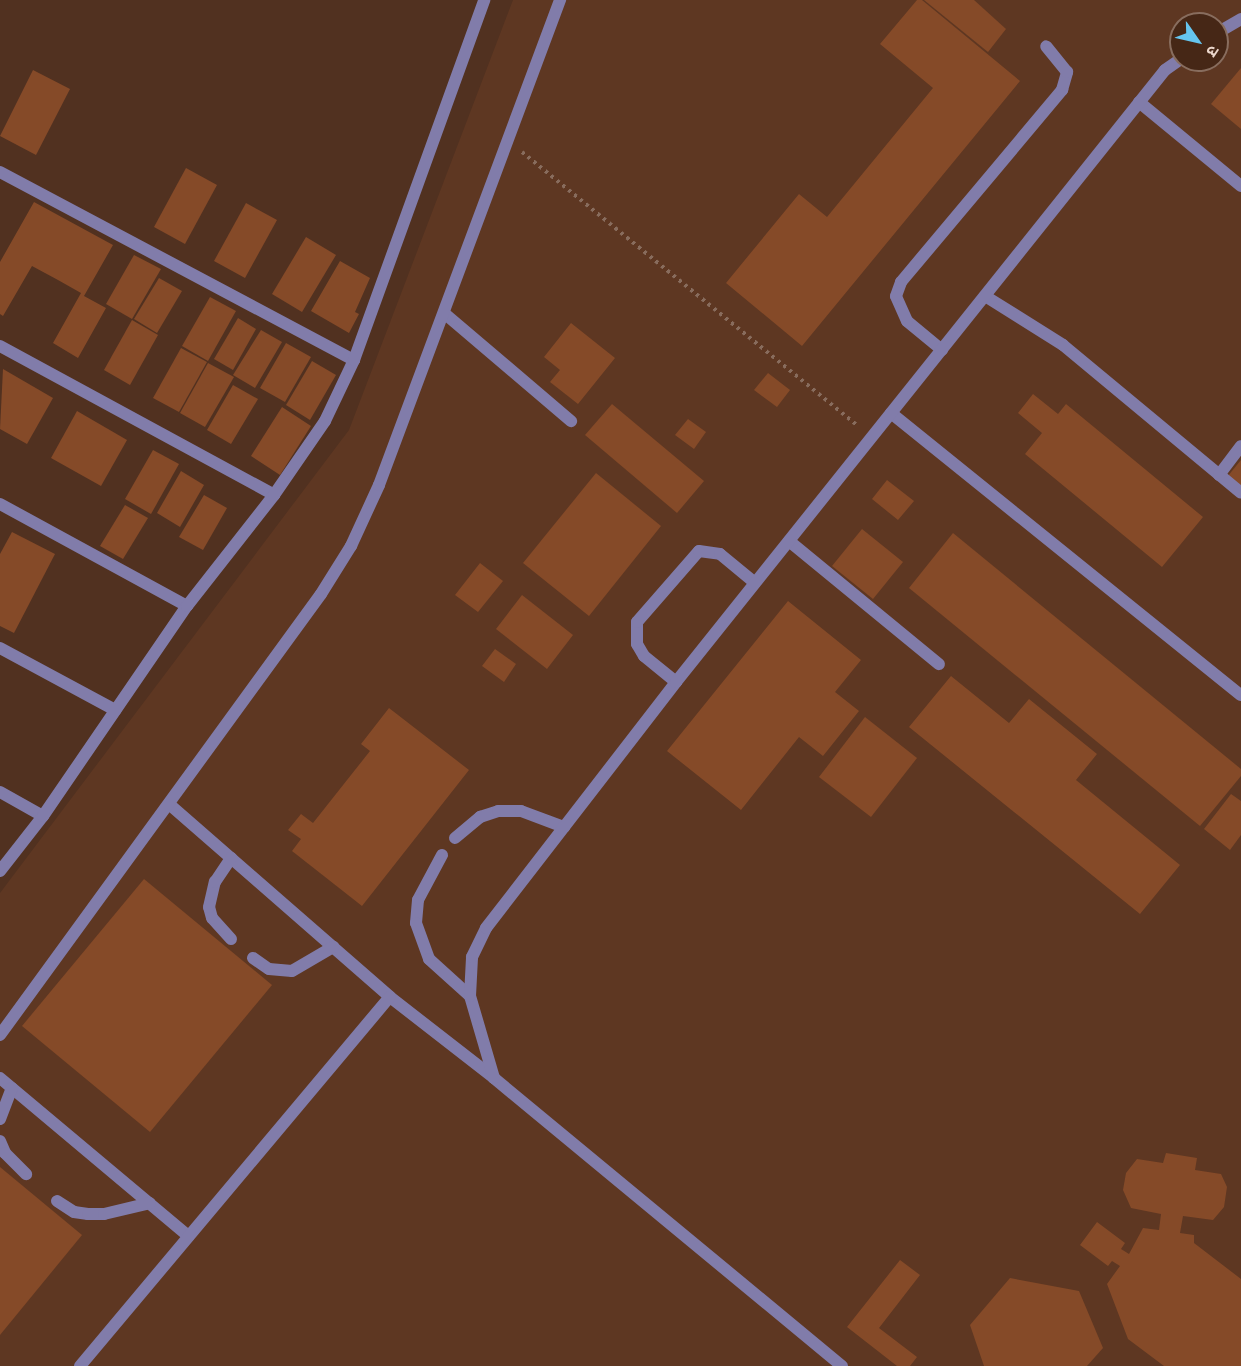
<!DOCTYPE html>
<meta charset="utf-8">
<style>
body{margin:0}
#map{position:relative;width:1241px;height:1366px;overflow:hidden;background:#513120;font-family:"Source Sans 3","Noto Sans Devanagari",sans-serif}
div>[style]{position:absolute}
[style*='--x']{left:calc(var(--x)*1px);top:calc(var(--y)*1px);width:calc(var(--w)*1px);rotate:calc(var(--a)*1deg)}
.built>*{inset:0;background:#5e3722}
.building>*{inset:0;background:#854a28}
.path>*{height:4px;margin-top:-2px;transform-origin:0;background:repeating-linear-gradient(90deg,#886c5d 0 3px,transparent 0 7.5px)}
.lane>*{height:12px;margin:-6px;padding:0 6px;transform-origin:6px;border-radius:6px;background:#817caa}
.street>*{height:12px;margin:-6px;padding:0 6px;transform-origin:6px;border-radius:6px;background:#817caa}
span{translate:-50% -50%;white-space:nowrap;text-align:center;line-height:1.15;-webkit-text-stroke:6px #462716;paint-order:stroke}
.north{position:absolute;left:1169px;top:12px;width:60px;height:60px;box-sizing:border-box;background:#462716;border:2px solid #886d5e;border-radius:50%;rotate:124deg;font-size:16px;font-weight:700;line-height:24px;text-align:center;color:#ead6cb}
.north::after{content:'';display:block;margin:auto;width:21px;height:27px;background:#65c5ef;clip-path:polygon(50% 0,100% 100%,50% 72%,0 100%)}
</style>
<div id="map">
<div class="built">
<div style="clip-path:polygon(evenodd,513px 0,1241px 0,1241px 1366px,0 1366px,0 893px,349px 430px,513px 0,1181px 24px,1217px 24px,1217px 60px,1181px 60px,1181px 24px)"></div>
</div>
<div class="building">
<div style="clip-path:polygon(917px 0,922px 0,1020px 81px,802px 346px,726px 283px,799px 194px,827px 217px,933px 88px,880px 44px)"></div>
<div style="clip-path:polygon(924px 0,974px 0,1006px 29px,988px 52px)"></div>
<div style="clip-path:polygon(1241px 68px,1241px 129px,1211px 104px)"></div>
<div style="clip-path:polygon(33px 70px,70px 89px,36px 155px,0 136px)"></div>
<div style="clip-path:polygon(186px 168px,217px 185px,185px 244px,154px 227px)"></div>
<div style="clip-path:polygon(34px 202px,113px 245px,84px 296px,106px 308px,78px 358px,53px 343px,81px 293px,58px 280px,32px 266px,3px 316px,0 314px,0 262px)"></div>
<div style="clip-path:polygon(246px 203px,277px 220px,245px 278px,214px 261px)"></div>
<div style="clip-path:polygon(306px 237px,336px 255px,302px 312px,272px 294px)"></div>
<div style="clip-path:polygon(134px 255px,161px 269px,132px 319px,106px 304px)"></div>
<div style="clip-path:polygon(340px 261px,370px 278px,355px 312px,359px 314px,349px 333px,311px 311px)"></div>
<div style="clip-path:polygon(159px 278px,182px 291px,157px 333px,134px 319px)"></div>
<div style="clip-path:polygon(210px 297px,236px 311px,208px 361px,182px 346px)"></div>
<div style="clip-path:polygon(238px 318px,256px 329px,233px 370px,214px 359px)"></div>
<div style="clip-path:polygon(132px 320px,158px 335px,130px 385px,104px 370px)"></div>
<div style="clip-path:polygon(571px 323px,615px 358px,578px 404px,550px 382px,560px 370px,544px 357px)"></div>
<div style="clip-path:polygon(261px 330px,282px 342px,255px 388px,233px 375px)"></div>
<div style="clip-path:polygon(286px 343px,311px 357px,285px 402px,260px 388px)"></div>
<div style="clip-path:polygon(181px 348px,207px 362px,179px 412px,153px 398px)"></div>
<div style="clip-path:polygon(312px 361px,336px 375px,310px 420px,286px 405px)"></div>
<div style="clip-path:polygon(208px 363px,234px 377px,205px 427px,180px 413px)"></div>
<div style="clip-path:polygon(3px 369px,53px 398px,27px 444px,0 429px)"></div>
<div style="clip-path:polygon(768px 373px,790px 390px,777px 407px,754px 390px)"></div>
<div style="clip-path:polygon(233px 385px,258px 399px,231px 444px,207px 430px)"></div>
<div style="clip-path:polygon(1033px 394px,1058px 414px,1066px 404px,1203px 517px,1162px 567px,1025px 454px,1042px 433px,1018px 413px)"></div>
<div style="clip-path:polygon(612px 404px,704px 481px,677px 513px,585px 435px)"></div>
<div style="clip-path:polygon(282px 407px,311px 426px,280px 475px,251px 456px)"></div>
<div style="clip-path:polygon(77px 411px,127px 440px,101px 486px,51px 458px)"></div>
<div style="clip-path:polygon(688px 419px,706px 432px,694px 449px,675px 435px)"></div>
<div style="clip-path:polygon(153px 450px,179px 464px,151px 514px,125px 499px)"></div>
<div style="clip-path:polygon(1241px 460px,1241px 488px,1227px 477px)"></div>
<div style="clip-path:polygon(181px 471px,204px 485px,180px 527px,157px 513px)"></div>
<div style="clip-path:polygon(596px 473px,661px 526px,589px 616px,523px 563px)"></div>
<div style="clip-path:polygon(887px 480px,914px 501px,898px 520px,872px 499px)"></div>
<div style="clip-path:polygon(204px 495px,227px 508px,203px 550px,179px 537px)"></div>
<div style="clip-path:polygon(125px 505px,148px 518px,123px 559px,100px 546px)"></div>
<div style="clip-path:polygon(862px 529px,903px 562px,873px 599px,832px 566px)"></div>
<div style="clip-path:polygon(12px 532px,55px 554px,14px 633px,0 626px,0 554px)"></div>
<div style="clip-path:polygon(953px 533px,1241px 769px,1241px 776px,1200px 826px,909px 588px)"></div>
<div style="clip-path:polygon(480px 563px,503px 581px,478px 612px,455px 595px)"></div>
<div style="clip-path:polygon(522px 595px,573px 635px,547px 669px,496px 629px)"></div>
<div style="clip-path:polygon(788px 601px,861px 660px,835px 692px,859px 711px,823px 756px,799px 737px,741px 810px,667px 751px)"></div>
<div style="clip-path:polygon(495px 649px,516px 664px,504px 682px,482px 666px)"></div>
<div style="clip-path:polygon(951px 676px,1009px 723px,1029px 699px,1097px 754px,1076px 780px,1180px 865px,1140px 914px,909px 727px)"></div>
<div style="clip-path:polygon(389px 708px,469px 770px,362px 906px,292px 851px,301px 839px,288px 830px,301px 814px,313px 823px,370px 751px,361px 744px)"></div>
<div style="clip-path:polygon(865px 717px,917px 758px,871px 817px,819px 777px)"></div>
<div style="clip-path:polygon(1231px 794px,1241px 801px,1241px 835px,1230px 850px,1204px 829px)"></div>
<div style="clip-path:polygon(144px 879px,272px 985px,150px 1132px,22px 1026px)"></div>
<div style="clip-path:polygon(1166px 1153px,1197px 1158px,1195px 1170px,1221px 1174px,1227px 1187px,1224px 1207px,1213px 1220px,1183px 1216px,1180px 1233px,1194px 1235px,1194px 1243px,1241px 1279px,1241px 1366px,1164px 1366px,1128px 1339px,1107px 1284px,1120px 1266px,1112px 1261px,1108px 1266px,1080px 1245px,1097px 1222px,1125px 1243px,1121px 1249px,1129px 1254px,1143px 1228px,1159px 1230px,1161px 1214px,1131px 1208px,1123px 1190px,1126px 1173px,1137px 1159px,1163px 1163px)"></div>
<div style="clip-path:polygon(0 1167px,82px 1235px,0 1335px)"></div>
<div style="clip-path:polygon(900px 1260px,920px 1275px,879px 1328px,917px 1357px,910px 1366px,897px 1366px,847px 1327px)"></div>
<div style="clip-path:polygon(1010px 1278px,1079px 1291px,1103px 1348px,1087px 1366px,984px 1366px,970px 1325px)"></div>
</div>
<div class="path">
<div style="--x:522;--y:152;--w:434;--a:39.2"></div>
</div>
<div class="lane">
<div style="--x:1139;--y:102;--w:132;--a:39.5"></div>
<div style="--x:985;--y:296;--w:92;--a:32.1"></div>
<div style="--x:1063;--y:345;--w:231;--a:39.7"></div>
<div style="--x:444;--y:313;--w:167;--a:40.4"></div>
<div style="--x:942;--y:350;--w:45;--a:-140.4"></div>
<div style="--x:907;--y:321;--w:27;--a:-114"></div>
<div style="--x:896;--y:296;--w:15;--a:-70"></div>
<div style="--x:901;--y:282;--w:251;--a:-50"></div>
<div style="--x:1062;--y:90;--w:19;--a:-74"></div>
<div style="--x:1067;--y:72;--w:33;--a:-129"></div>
<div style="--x:891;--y:413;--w:449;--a:38.9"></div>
<div style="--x:1219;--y:475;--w:36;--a:-53"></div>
<div style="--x:789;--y:541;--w:194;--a:39.4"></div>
<div style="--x:676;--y:682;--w:41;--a:-140.9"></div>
<div style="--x:644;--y:656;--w:14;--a:-120"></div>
<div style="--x:637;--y:644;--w:22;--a:-90"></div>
<div style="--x:637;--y:622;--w:94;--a:-48.9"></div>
<div style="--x:699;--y:551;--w:21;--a:8"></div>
<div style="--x:720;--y:554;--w:45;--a:39.6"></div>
<div style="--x:169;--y:804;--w:293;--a:41.1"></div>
<div style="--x:390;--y:997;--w:132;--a:37.9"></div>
<div style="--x:455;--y:838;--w:33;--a:-40"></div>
<div style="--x:480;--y:817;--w:19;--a:-18"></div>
<div style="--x:498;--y:811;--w:23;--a:0"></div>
<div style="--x:521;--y:811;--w:46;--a:20.4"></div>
<div style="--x:442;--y:855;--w:51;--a:118.1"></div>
<div style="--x:418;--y:900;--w:23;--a:95"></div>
<div style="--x:416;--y:923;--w:38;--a:70"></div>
<div style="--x:429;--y:959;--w:55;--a:42.1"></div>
<div style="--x:231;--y:939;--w:28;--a:-132"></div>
<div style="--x:212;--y:918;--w:11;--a:-105"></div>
<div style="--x:209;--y:907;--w:26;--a:-77"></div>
<div style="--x:215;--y:882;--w:29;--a:-56"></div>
<div style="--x:253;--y:958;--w:19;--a:35"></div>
<div style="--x:269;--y:969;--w:23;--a:5"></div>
<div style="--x:292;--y:971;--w:48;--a:-30.3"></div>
<div style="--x:0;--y:1035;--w:545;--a:-53.95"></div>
<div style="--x:321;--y:594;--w:57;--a:-58"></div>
<div style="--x:351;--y:546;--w:67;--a:-65.3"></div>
<div style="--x:379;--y:485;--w:518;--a:-69.53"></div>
<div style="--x:0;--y:1078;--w:246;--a:40"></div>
<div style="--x:0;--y:1119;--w:33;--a:-69"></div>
<div style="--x:0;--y:1141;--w:13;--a:67"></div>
<div style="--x:5;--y:1153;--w:30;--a:45"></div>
<div style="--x:57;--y:1201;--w:20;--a:33"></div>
<div style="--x:74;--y:1212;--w:14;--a:8"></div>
<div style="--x:88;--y:1214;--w:16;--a:0"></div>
<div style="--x:104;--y:1214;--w:47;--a:-13.4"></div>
<div style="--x:80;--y:1366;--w:482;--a:-50"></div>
</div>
<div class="street">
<div style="--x:1217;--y:33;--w:28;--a:-30"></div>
<div style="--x:0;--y:172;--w:401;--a:28"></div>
<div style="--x:0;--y:346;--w:312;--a:28.5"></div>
<div style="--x:0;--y:504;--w:213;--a:28.6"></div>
<div style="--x:0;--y:648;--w:131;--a:28.3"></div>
<div style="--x:0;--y:792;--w:49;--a:29.2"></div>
<div style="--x:0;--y:871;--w:70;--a:-52"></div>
<div style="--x:43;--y:816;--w:255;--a:-55.6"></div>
<div style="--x:187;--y:606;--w:141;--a:-51.9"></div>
<div style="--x:274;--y:495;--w:90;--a:-55.4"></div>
<div style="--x:325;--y:421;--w:68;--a:-64.6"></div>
<div style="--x:354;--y:360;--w:383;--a:-70.1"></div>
<div style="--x:842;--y:1366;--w:452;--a:-140.4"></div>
<div style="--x:494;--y:1078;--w:85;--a:-106.3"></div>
<div style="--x:470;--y:996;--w:39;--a:-87"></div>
<div style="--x:472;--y:957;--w:32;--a:-64"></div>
<div style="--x:486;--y:928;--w:311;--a:-52.3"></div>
<div style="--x:676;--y:682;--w:783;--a:-51.37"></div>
<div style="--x:1165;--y:70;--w:19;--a:-35"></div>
</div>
<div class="north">उ</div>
</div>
